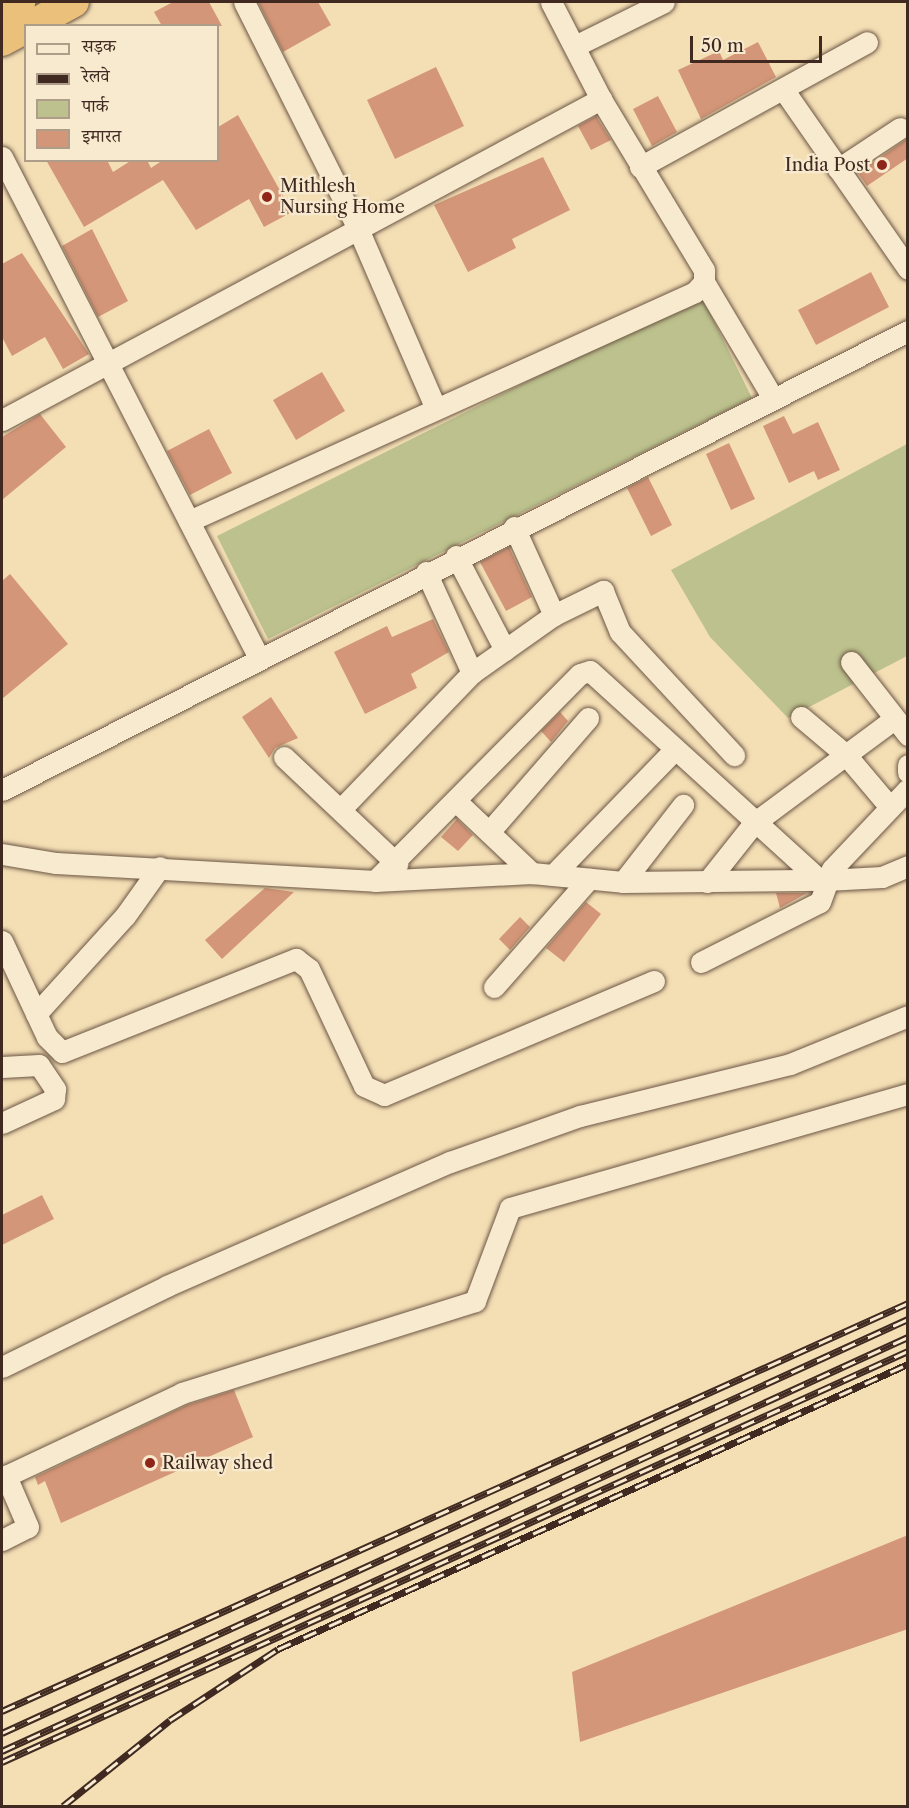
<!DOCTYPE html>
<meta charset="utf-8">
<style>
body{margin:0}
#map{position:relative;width:909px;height:1808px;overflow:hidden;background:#f4dfb5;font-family:"Libre Caslon Text","Noto Serif Devanagari",serif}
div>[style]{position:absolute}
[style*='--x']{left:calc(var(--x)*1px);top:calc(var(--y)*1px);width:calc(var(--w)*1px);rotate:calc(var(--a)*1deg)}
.green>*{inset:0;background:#bcc18d}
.building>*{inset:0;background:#d49678}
.roads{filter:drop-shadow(0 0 2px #6c5645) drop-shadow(0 0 2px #6c5645)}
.minor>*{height:21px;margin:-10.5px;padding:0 10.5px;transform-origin:10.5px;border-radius:10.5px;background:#f8eacf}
.highway>*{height:30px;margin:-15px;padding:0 15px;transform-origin:15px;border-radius:15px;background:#eac07a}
.rail>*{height:7px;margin-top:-3.5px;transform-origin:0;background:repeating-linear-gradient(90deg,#f8eacf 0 14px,#3f2920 0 28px);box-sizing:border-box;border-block:2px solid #3f2920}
.dots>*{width:16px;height:16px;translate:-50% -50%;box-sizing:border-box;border:3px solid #f8eacf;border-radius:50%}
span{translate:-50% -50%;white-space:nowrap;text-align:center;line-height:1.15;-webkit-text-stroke:4.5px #f8eacf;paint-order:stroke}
.poi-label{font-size:18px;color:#3f2920}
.right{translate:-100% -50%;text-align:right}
.left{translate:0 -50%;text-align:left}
.frame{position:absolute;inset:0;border:3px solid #3f2920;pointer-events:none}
.legend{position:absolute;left:24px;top:24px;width:195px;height:138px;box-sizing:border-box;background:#f8eacf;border:2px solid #ae9d89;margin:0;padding:8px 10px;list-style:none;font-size:18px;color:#3f2920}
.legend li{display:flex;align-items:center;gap:12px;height:30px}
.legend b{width:30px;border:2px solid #ae9d89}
.scale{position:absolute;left:690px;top:36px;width:132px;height:27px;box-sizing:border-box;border:3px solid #3f2920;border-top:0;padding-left:8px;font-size:18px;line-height:21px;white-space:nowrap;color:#3f2920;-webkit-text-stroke:4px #f8eacf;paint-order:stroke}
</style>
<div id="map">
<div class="green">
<div style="clip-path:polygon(701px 295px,752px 398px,268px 639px,217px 536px)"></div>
<div style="clip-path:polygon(907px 444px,907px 656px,788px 718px,710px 637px,671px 570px)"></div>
</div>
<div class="building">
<div style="clip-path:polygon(173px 2px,209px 2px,222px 26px,162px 26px,154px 12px)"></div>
<div style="clip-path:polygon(258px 2px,318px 2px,331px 25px,283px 52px)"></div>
<div style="clip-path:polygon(758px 42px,776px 77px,701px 119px,678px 70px,719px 51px,723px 60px)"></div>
<div style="clip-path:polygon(436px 67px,464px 126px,395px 159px,367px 100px)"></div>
<div style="clip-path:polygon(658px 96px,677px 132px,652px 146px,633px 109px)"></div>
<div style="clip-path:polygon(238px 115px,292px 212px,264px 227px,249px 199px,196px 230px,163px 180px,84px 227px,46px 160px,107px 160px,113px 172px,132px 160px,147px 160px,151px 168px,163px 160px,218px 160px,218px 127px)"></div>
<div style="clip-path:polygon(596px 116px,611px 140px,591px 150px,578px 126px)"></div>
<div style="clip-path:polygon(908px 138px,908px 158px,867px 186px,858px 173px)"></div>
<div style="clip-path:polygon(543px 157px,570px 210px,512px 239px,516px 248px,468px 272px,434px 205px)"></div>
<div style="clip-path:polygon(92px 229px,128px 301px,98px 317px,62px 246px)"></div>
<div style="clip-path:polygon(22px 253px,89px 354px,63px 369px,45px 337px,12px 356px,2px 337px,2px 264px)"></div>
<div style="clip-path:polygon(871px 272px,889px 307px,816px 345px,798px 310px)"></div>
<div style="clip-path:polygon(322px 372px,345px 411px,296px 440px,273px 400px)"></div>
<div style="clip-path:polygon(40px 414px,66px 447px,2px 500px,2px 437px)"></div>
<div style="clip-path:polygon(784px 416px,793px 434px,818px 422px,840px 470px,818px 480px,814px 471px,789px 483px,763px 426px)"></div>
<div style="clip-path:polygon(209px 429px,232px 473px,190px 495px,167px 451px)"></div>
<div style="clip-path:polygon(729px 443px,755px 499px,731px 510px,706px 454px)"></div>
<div style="clip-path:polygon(648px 477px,672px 525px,651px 536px,627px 488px)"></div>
<div style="clip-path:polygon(509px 547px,532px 597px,506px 611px,480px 562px)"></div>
<div style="clip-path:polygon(10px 574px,68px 644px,2px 699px,2px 581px)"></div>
<div style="clip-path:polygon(433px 619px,449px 652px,411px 674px,417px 688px,365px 714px,334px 652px,387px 626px,392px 637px)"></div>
<div style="clip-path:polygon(271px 697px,298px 738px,275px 748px,269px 758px,242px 717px)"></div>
<div style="clip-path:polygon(560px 712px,568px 721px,551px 742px,541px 731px)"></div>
<div style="clip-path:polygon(457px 819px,473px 835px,458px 851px,441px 837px)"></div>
<div style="clip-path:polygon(265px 888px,294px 892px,222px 959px,205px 940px)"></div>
<div style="clip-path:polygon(776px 893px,807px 893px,780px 908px)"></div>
<div style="clip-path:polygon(586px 902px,601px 914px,564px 962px,546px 948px)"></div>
<div style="clip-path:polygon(520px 917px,530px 927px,510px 950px,499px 939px)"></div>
<div style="clip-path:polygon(42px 1195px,54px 1219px,2px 1245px,2px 1215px)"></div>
<div style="clip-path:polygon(234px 1390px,253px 1437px,61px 1523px,45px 1481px,38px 1485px,35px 1477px,187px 1405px)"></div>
<div style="clip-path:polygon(908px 1535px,908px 1629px,580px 1742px,572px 1672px)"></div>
</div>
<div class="roads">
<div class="minor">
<div style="--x:244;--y:2;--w:256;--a:63.3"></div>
<div style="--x:359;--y:231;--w:192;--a:66.6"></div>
<div style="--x:575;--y:46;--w:99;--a:-26.3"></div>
<div style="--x:783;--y:89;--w:219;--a:55.2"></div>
<div style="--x:2;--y:157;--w:563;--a:62.84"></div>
<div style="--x:640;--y:167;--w:259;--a:-28.8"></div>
<div style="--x:838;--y:169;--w:74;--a:-33.5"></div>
<div style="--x:704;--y:282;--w:135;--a:59.3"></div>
<div style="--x:2;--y:420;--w:680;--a:-28.19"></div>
<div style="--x:189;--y:521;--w:555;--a:-24.35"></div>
<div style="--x:695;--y:292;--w:13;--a:-48"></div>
<div style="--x:704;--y:282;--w:12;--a:-90"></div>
<div style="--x:704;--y:270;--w:200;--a:-121.1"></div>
<div style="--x:601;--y:99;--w:109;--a:-117.3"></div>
<div style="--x:514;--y:527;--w:97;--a:65.6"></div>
<div style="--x:456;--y:556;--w:106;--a:62.5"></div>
<div style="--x:426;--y:572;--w:111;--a:65.5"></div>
<div style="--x:851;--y:662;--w:93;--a:52"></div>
<div style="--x:801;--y:717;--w:59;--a:40.2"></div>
<div style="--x:846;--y:755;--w:68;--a:49.8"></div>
<div style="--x:284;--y:757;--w:156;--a:43.4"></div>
<div style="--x:908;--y:765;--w:7;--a:90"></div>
<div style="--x:2;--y:790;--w:1016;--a:-26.87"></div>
<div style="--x:456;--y:801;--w:105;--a:43.5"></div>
<div style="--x:341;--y:809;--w:189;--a:-46.1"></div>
<div style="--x:472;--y:673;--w:100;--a:-35.3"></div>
<div style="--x:554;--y:615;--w:55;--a:-26.1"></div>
<div style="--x:603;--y:591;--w:44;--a:67.5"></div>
<div style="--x:620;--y:632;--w:168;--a:47.2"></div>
<div style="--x:489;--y:832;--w:151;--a:-49"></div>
<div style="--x:2;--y:854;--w:55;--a:9.5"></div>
<div style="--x:56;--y:863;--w:320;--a:3.2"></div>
<div style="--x:375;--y:881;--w:157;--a:-2.9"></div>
<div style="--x:532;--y:873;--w:91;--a:5.6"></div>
<div style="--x:623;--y:882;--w:203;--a:-0.6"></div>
<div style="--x:826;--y:880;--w:56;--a:-3.1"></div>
<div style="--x:882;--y:877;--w:28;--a:-23"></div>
<div style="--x:553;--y:875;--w:175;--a:-45.9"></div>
<div style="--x:375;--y:881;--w:291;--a:-45.3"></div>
<div style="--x:580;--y:674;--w:10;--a:-17"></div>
<div style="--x:590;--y:671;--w:311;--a:42.3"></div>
<div style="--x:623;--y:882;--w:98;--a:-52.1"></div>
<div style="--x:707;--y:882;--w:75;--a:-51.5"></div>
<div style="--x:754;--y:823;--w:174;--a:-36.6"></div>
<div style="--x:2;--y:941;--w:106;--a:64.9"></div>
<div style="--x:47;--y:1037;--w:21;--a:45"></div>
<div style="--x:62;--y:1052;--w:252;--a:-21.7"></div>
<div style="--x:296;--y:959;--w:16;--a:38"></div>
<div style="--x:309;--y:969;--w:129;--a:64.8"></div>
<div style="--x:364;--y:1086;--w:22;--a:24"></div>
<div style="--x:384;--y:1095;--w:293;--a:-22.9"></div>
<div style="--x:701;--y:962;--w:133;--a:-26.8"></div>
<div style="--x:820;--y:902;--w:35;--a:-70"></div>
<div style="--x:832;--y:869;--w:110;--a:-46.5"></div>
<div style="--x:494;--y:987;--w:144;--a:-48.7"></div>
<div style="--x:36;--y:1014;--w:132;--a:-47.8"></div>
<div style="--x:125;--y:916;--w:60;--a:-54.5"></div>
<div style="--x:2;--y:1067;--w:37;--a:-3"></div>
<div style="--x:39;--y:1065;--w:29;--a:56"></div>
<div style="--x:55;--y:1089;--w:10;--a:96"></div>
<div style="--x:54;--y:1099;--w:57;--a:155.2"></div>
<div style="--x:2;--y:1367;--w:184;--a:-26.1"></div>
<div style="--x:167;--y:1286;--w:309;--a:-23.7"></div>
<div style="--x:450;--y:1162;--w:138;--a:-19.5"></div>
<div style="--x:580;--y:1116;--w:216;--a:-13.9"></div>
<div style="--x:790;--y:1064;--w:127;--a:-22.1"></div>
<div style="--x:2;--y:1540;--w:29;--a:-27"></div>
<div style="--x:28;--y:1527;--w:56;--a:-113.3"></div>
<div style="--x:6;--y:1476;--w:195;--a:-25.2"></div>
<div style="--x:182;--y:1393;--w:307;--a:-17.4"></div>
<div style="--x:475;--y:1301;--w:99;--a:-69.4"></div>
<div style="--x:510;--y:1208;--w:414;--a:-16"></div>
</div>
<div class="highway">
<div style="--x:2;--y:12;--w:21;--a:-29"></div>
<div style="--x:30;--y:26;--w:50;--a:-28.6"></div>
<div style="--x:2;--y:41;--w:27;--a:-28"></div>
</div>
</div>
<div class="rail">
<div style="--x:2;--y:1711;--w:994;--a:-24.24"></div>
<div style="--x:2;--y:1733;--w:996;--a:-24.56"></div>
<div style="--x:2;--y:1751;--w:996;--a:-24.56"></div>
<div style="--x:2;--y:1762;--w:995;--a:-24.4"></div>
<div style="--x:63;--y:1806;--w:137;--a:-38.8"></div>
<div style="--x:170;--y:1720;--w:129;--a:-33.3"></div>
<div style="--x:278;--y:1649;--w:691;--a:-24.34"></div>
</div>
<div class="dots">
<div style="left:882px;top:165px;background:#8f2418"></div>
<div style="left:267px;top:197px;background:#8f2418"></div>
<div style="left:150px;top:1463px;background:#8f2418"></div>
</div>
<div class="poi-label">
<span class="right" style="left:870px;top:165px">India Post</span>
<span class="left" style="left:280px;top:197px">Mithlesh<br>Nursing Home</span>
<span class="left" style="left:162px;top:1463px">Railway shed</span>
</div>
<div class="frame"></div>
<ul class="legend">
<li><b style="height:8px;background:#f8eacf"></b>सड़क</li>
<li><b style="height:8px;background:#3f2920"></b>रेलवे</li>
<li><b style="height:16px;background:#bcc18d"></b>पार्क</li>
<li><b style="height:16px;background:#d49678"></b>इमारत</li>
</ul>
<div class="scale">50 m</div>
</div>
